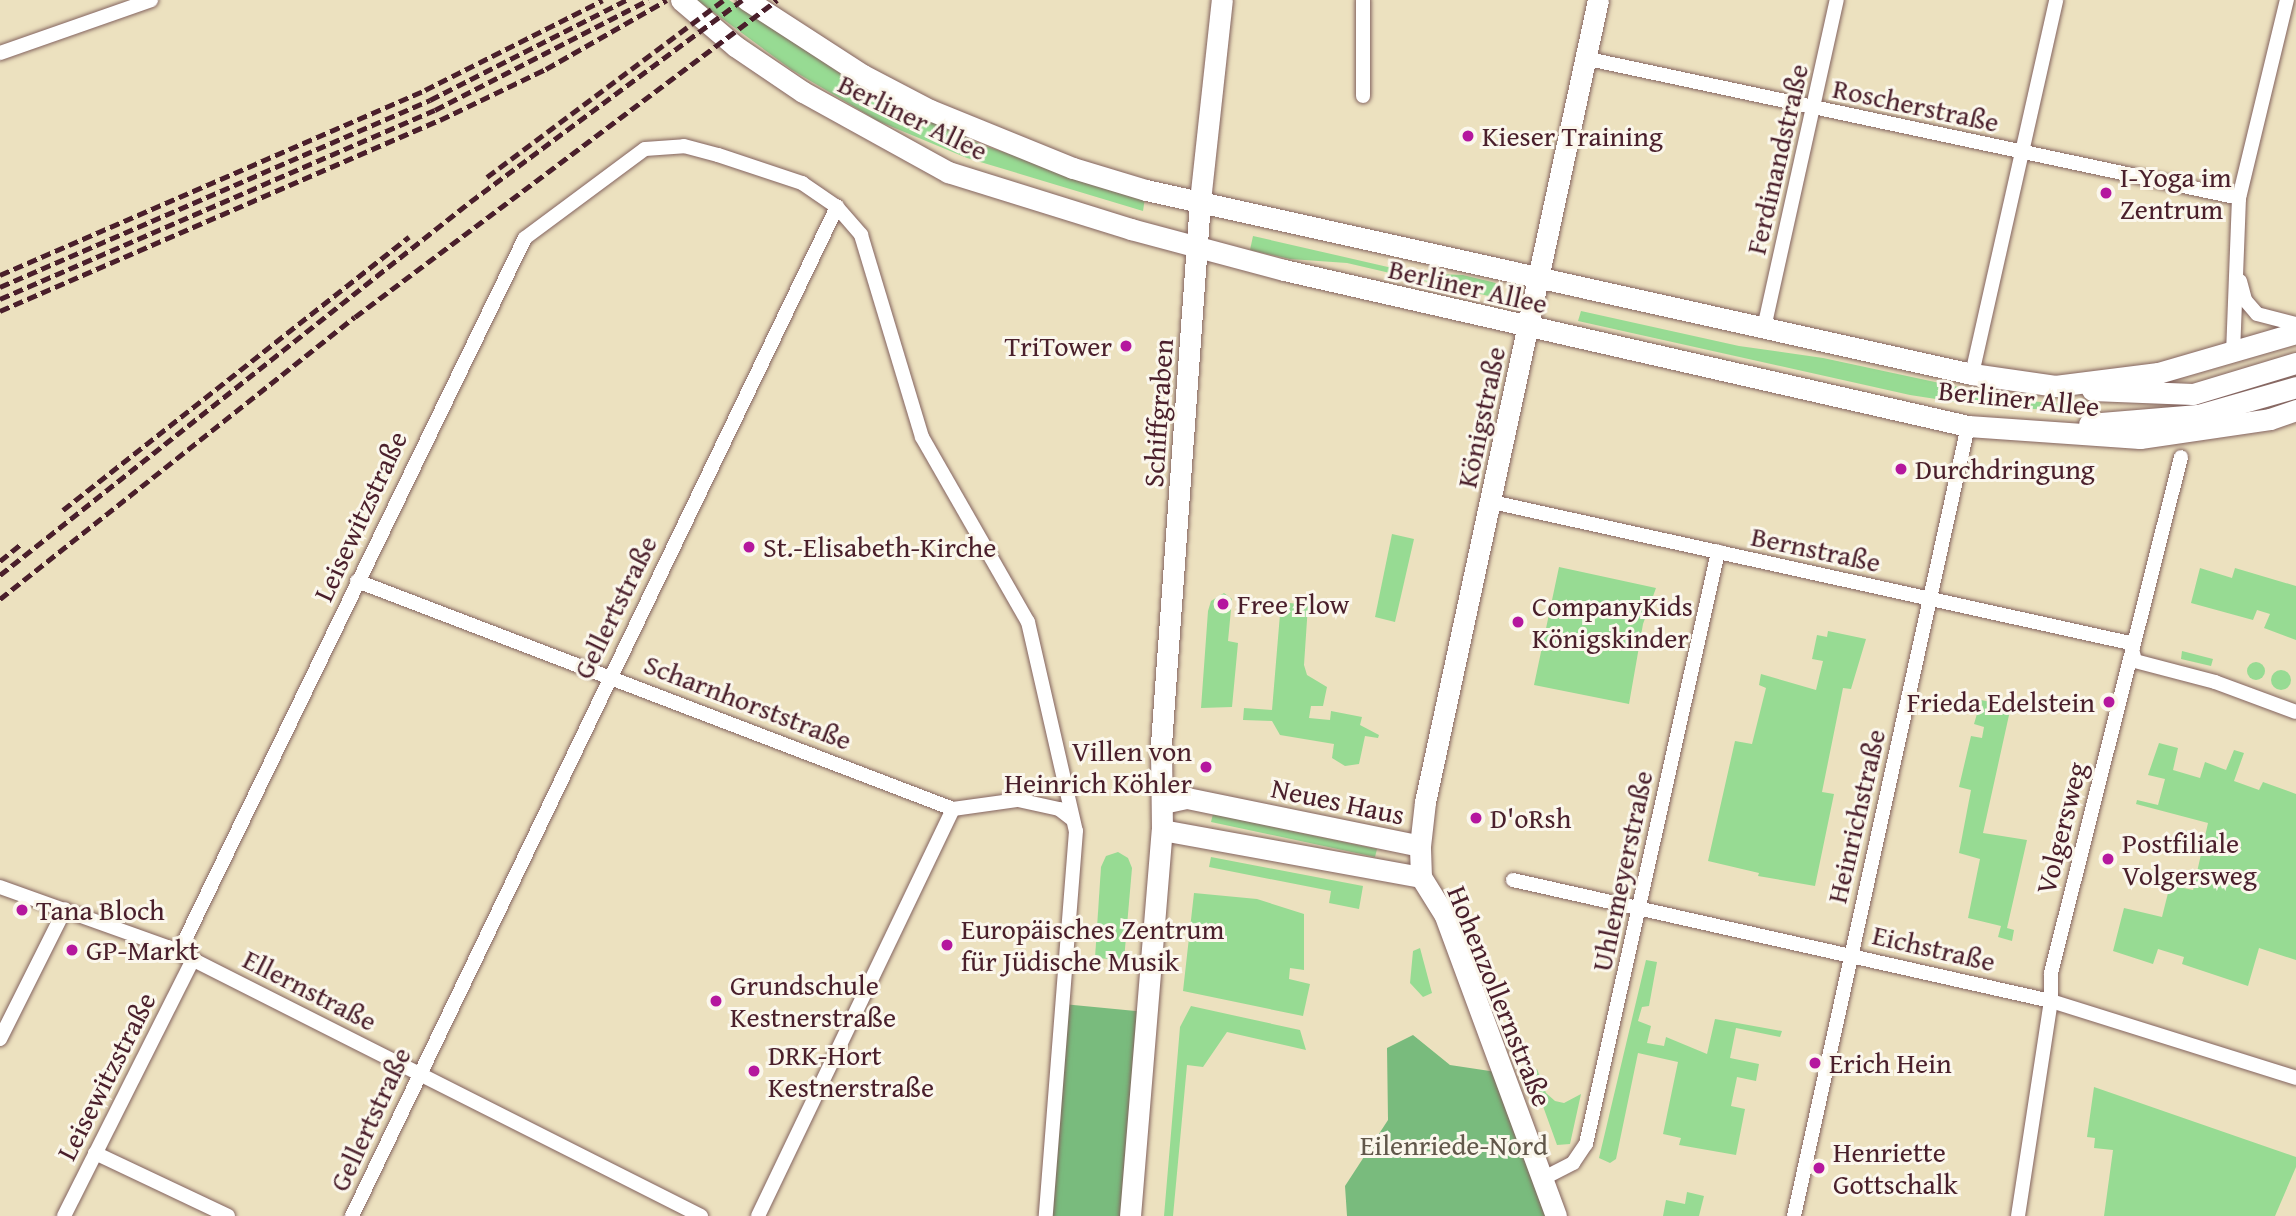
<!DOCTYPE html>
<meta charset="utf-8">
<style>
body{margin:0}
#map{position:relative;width:2296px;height:1216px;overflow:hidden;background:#ece1bf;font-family:"Gentium Book Plus",serif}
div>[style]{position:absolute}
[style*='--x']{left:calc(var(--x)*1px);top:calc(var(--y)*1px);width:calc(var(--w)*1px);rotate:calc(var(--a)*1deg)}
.green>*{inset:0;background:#97db93}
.round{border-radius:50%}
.forest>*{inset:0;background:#79bb7d}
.roads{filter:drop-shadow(0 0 2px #83635f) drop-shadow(0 0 2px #83635f)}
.street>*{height:14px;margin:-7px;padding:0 7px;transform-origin:7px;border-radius:7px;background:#fff}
.secondary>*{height:21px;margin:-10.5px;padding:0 10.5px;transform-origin:10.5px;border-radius:10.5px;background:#fff}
.rail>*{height:5px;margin-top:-2.5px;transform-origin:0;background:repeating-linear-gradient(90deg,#4a1f2b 0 10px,transparent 0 15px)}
.dots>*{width:19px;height:19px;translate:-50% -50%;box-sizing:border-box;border:4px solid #fbf7ec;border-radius:50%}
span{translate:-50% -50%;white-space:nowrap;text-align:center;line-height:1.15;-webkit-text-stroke:6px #fbf7ec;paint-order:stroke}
.street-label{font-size:28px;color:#4a1f2b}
.poi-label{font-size:28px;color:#4a1f2b}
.left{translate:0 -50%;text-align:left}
.right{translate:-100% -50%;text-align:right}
.park-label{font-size:28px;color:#61574a}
</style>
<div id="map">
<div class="green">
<div style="clip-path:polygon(697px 0,729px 0,867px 91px,982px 145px,1145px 198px,1143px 211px,967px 158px,878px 121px,792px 70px)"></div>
<div style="clip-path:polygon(1253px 236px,1414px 273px,1463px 275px,1496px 283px,1493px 297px,1347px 263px,1290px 259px,1250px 250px)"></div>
<div style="clip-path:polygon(1581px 311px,1739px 346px,1823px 358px,2019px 400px,2099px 407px,2099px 411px,1994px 408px,1910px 395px,1578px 321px)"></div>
<div style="clip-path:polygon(1392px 534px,1414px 539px,1395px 622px,1375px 617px)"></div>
<div style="clip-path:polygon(1559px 567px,1656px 588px,1643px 624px,1629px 704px,1534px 685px)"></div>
<div style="clip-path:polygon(2200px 568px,2232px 578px,2235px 568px,2296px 586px,2296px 640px,2264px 628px,2270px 614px,2257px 610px,2253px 620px,2191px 603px)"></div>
<div style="clip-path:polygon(1224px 593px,1232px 599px,1228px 641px,1238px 643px,1232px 707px,1201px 708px,1208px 611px,1211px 601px)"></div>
<div style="clip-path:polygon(1281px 602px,1308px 605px,1304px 665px,1307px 675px,1327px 687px,1323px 706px,1311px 706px,1309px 718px,1330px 720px,1331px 711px,1362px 717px,1360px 725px,1379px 735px,1378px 738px,1365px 736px,1359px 764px,1345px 766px,1332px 758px,1334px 744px,1280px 735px,1272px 721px,1243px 720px,1244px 708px,1272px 710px)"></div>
<div style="clip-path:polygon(1828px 631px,1866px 639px,1851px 689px,1843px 688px,1822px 792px,1834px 794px,1815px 886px,1758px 876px,1759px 873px,1708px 861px,1735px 741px,1752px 744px,1766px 688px,1759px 685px,1761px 674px,1816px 690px,1823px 661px,1812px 659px,1817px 635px,1827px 637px)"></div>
<div style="clip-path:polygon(2182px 651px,2213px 659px,2211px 666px,2181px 659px)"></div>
<div class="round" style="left:2247px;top:662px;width:18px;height:18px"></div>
<div class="round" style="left:2271px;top:670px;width:20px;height:20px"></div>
<div style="clip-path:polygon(1981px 700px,2011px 706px,1983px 833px,2027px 840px,2007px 928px,2014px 930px,2012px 941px,1998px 937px,2001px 926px,1968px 918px,1980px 859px,1959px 853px,1971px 790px,1959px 787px,1971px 736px,1982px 738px,1984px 727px,1974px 724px)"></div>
<div style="clip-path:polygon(2159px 743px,2178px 748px,2173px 770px,2200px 778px,2205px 762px,2226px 770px,2234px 750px,2244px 753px,2234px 781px,2259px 790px,2263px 782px,2296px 794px,2296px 960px,2259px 948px,2248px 986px,2182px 964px,2184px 957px,2158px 949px,2153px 964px,2113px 951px,2124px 908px,2162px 917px,2170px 885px,2193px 890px,2208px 823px,2136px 804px,2137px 800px,2158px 805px,2165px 779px,2148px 775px)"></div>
<div style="clip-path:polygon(1213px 814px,1377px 849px,1375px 857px,1211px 822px)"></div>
<div style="clip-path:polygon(1118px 852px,1128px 858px,1132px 868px,1124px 960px,1095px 958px,1101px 867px,1106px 856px)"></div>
<div style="clip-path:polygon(1211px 857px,1363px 886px,1359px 909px,1329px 903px,1331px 891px,1209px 867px)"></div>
<div style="clip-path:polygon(1194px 893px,1257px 899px,1304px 914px,1304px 970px,1290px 968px,1289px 979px,1310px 984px,1303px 1016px,1183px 991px)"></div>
<div style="clip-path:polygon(1420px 948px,1432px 993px,1423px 997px,1410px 983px,1413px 951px)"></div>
<div style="clip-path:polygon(1646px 960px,1657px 962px,1649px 1006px,1642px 1007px,1638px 1021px,1651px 1026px,1647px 1043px,1664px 1046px,1666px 1037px,1707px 1054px,1715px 1019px,1782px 1031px,1780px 1037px,1736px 1028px,1730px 1058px,1759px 1064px,1756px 1081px,1737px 1077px,1731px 1106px,1745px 1109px,1736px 1155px,1679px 1145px,1681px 1138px,1663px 1134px,1678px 1062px,1638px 1053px,1616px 1159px,1610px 1163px,1599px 1158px)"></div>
<div style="clip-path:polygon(1191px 1006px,1300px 1030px,1306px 1050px,1227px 1032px,1203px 1067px,1187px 1065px,1173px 1216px,1164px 1216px,1180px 1027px)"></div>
<div style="clip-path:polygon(1537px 1069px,1546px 1093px,1555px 1101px,1564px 1103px,1581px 1094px,1570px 1144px,1557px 1145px,1531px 1073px)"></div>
<div style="clip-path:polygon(2094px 1087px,2296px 1157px,2296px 1167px,2275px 1216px,2104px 1216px,2113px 1150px,2094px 1148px,2095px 1138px,2087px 1137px)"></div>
<div style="clip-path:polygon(1687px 1192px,1704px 1196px,1699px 1216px,1663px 1216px,1666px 1200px,1685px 1204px)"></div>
</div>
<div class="forest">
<div style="clip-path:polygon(1063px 1004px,1146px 1012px,1130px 1216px,1046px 1216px)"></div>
<div style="clip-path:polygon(1413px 1035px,1450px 1065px,1503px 1073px,1556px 1216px,1347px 1216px,1345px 1186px,1388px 1120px,1387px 1048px)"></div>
</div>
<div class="roads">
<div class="street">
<div style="--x:0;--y:53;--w:160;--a:-19.3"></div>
<div style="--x:1584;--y:58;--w:670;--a:12.06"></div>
<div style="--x:1363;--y:96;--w:96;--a:-90"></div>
<div style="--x:2240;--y:281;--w:20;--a:75"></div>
<div style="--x:2245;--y:300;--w:18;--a:49"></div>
<div style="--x:2257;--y:314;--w:40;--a:14.4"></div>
<div style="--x:1764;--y:328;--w:336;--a:-77.5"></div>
<div style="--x:2233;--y:354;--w:156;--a:-87.8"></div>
<div style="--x:2239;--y:198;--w:204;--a:-76.4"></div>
<div style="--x:1972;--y:374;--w:383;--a:-77.3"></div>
<div style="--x:1492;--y:502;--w:653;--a:12.46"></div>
<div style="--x:357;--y:581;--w:638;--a:20.93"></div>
<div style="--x:953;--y:809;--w:66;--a:-7.9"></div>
<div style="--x:1018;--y:800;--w:42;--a:12.4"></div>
<div style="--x:1059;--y:809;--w:16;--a:38"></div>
<div style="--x:2131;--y:645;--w:16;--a:76"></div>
<div style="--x:2135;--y:661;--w:83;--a:14.7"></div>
<div style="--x:2215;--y:682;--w:86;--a:20.3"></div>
<div style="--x:1513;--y:880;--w:551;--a:12.68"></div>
<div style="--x:2051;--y:1001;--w:257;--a:17.4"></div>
<div style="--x:0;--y:887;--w:178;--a:19.7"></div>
<div style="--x:168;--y:947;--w:597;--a:26.78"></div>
<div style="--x:179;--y:952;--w:793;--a:-64.15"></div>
<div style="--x:525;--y:238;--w:149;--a:-36.6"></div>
<div style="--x:645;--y:149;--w:39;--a:-4"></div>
<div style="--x:684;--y:146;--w:35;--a:15"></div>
<div style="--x:718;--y:155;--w:89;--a:18.4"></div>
<div style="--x:802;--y:183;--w:42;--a:34.4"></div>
<div style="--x:837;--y:207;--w:37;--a:49"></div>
<div style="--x:861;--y:235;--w:211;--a:73.2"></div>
<div style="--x:922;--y:437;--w:213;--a:60.2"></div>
<div style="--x:1028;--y:622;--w:214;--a:77.1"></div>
<div style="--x:1076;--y:831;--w:386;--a:94.5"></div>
<div style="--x:0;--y:1039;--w:145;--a:-63.4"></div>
<div style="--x:95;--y:1153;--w:147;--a:25.3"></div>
<div style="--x:1542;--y:1179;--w:35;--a:-27"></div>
<div style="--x:1573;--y:1163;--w:23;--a:-56"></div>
<div style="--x:1586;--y:1144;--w:607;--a:-77.43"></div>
<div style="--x:64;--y:1216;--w:288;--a:-63.3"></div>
<div style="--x:352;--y:1216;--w:1120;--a:-64.33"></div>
<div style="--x:758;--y:1216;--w:451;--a:-64.4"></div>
<div style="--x:1794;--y:1216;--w:809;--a:-77.58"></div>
<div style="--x:2018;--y:1216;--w:218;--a:-81.3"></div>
<div style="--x:2051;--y:1001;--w:28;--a:-90"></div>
<div style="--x:2051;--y:973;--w:532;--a:-75.86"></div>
</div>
<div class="secondary">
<div style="--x:681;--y:0;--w:71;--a:40.4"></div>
<div style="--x:735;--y:46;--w:82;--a:34.1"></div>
<div style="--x:803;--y:92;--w:166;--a:28.9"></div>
<div style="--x:948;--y:172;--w:192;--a:17.3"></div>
<div style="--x:1131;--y:229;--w:158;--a:15"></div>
<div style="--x:1284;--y:270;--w:702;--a:12.85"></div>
<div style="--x:1968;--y:426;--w:172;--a:4"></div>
<div style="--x:2140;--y:438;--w:131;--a:-8.3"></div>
<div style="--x:2270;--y:419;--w:28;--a:-19"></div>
<div style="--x:747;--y:0;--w:138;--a:32.9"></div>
<div style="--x:863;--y:75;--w:76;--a:27.6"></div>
<div style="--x:930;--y:110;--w:154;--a:22.1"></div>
<div style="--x:1073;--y:168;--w:76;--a:16.8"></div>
<div style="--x:1146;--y:190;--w:846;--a:12.56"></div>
<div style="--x:1972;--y:374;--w:84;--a:8.2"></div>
<div style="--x:2055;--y:386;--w:104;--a:-7.2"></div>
<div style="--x:2158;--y:373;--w:144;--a:-16.2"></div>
<div style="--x:2092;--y:390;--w:101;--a:2.3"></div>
<div style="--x:2193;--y:394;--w:108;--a:-16.8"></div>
<div style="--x:2089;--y:424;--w:109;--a:-4.7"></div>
<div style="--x:2198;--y:415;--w:102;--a:-15.9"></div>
<div style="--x:1163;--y:803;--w:25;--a:-12"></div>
<div style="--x:1187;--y:798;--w:238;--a:11.6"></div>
<div style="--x:1162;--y:830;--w:263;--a:10.3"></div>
<div style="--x:1130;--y:1216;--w:387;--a:-85.3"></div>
<div style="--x:1162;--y:830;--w:86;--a:-90.7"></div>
<div style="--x:1161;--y:744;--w:544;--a:-85.89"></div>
<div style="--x:1200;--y:201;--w:202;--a:-83.8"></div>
<div style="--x:1556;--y:1216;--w:322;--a:-110.3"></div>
<div style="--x:1444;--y:914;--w:44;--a:-121.9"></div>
<div style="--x:1421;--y:877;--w:31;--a:-92"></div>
<div style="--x:1420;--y:846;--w:44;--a:-83.5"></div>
<div style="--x:1425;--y:802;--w:820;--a:-77.83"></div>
</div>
</div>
<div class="rail">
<div style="--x:487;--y:177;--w:296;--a:-36.8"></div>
<div style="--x:0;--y:275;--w:464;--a:-23.5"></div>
<div style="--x:425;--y:90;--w:199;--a:-26.8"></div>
<div style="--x:0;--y:287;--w:469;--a:-23.5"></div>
<div style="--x:430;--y:100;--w:220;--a:-27"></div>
<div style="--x:0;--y:299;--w:474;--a:-23.5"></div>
<div style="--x:435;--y:110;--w:240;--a:-27.3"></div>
<div style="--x:0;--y:311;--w:480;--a:-23.5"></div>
<div style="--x:440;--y:120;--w:118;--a:-25.7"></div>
<div style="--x:546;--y:69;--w:139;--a:-29.7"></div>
<div style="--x:63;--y:510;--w:441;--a:-38.3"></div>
<div style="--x:0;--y:561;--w:28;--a:-39"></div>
<div style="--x:0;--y:575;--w:600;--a:-38.44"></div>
<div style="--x:470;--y:202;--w:339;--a:-36.6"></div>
<div style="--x:0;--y:599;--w:453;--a:-38.5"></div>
<div style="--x:355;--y:317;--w:528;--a:-36.91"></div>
</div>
<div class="dots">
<div style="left:1468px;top:136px;background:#b5179e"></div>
<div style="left:2106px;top:193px;background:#b5179e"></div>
<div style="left:1126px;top:346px;background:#b5179e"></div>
<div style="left:1901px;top:469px;background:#b5179e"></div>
<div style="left:749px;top:547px;background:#b5179e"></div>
<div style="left:1223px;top:604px;background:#b5179e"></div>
<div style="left:1518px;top:622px;background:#b5179e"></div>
<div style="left:2109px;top:702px;background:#b5179e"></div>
<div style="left:1206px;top:767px;background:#b5179e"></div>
<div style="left:1476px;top:818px;background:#b5179e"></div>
<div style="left:2108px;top:859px;background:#b5179e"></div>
<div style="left:22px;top:910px;background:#b5179e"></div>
<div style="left:947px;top:945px;background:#b5179e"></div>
<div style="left:72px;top:950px;background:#b5179e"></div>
<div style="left:716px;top:1001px;background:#b5179e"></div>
<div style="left:1815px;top:1063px;background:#b5179e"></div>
<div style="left:754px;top:1071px;background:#b5179e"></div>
<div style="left:1819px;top:1168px;background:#b5179e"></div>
</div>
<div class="street-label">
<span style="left:1916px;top:105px;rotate:12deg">Roscherstraße</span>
<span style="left:913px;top:117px;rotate:26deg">Berliner Allee</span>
<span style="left:1777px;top:159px;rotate:-77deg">Ferdinandstraße</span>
<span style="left:1468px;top:286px;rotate:13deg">Berliner Allee</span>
<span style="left:2019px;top:398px;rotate:6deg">Berliner Allee</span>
<span style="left:1158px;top:413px;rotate:-86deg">Schiffgraben</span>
<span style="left:1481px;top:417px;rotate:-78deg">Königstraße</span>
<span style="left:360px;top:516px;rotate:-65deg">Leisewitzstraße</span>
<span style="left:1816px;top:549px;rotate:12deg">Bernstraße</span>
<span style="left:615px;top:607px;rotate:-64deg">Gellertstraße</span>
<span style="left:748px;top:702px;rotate:21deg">Scharnhorststraße</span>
<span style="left:1338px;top:801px;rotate:12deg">Neues Haus</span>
<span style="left:1856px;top:816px;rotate:-77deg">Heinrichstraße</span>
<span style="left:2061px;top:828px;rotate:-76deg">Volgersweg</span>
<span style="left:1622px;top:871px;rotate:-78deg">Uhlemeyerstraße</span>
<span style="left:1934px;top:948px;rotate:13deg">Eichstraße</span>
<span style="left:310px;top:990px;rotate:27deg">Ellernstraße</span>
<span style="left:1500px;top:996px;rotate:68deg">Hohenzollernstraße</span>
<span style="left:106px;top:1076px;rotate:-63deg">Leisewitzstraße</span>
<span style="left:370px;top:1119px;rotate:-65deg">Gellertstraße</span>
</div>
<div class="poi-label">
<span class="left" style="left:1482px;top:136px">Kieser Training</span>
<span class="left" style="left:2120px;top:193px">I-Yoga im<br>Zentrum</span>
<span class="right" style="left:1112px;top:346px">TriTower</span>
<span class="left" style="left:1915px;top:469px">Durchdringung</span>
<span class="left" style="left:763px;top:547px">St.-Elisabeth-Kirche</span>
<span class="left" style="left:1237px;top:604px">Free Flow</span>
<span class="left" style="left:1532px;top:622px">CompanyKids<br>Königskinder</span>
<span class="right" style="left:2095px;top:702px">Frieda Edelstein</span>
<span class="right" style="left:1192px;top:767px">Villen von<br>Heinrich Köhler</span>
<span class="left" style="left:1490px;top:818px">D'oRsh</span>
<span class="left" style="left:2122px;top:859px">Postfiliale<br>Volgersweg</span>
<span class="left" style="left:36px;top:910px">Tana Bloch</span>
<span class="left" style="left:961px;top:945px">Europäisches Zentrum<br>für Jüdische Musik</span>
<span class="left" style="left:86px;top:950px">GP-Markt</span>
<span class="left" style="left:730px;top:1001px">Grundschule<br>Kestnerstraße</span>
<span class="left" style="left:768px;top:1071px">DRK-Hort<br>Kestnerstraße</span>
<span class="left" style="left:1829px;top:1063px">Erich Hein</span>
<span class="left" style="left:1833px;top:1168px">Henriette<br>Gottschalk</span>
</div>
<div class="park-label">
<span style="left:1454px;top:1145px">Eilenriede-Nord</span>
</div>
</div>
